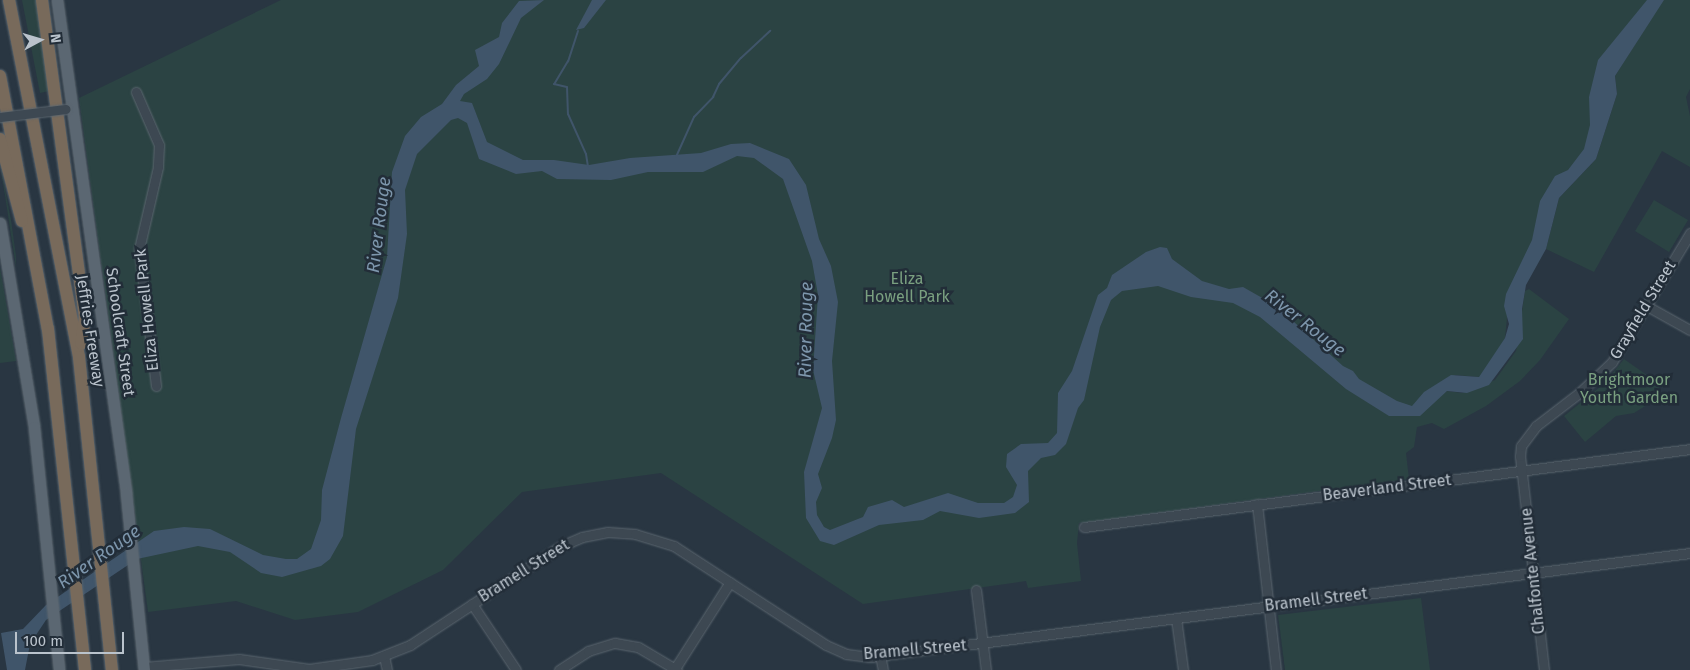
<!DOCTYPE html>
<style>
body{margin:0}
#map{position:relative;width:1690px;height:670px;overflow:hidden;background:#293642;font-family:"Fira Sans",sans-serif}
div>[style]{position:absolute}
[style*='--x']{left:calc(var(--x)*1px);top:calc(var(--y)*1px);width:calc(var(--w)*1px);rotate:calc(var(--a)*1deg)}
.green>*{inset:0;background:#2b4343}
.water>*{inset:0;background:#40556a}
.stream>*{height:2px;margin:-1px;padding:0 1px;transform-origin:1px;border-radius:1px;background:#40556a}
.roads{filter:drop-shadow(0 0 1px #5b666f) drop-shadow(0 0 1px #5b666f)}
.minor>*{height:9px;margin:-4.5px;padding:0 4.5px;transform-origin:4.5px;border-radius:4.5px;background:#3d4852}
.major>*{height:11px;margin:-5.5px;padding:0 5.5px;transform-origin:5.5px;border-radius:5.5px;background:#5b6772}
.highway>*{height:12px;margin:-6px;padding:0 6px;transform-origin:6px;border-radius:6px;background:#786a5b}
.bridges{filter:drop-shadow(0 0 1px #5b666f) drop-shadow(0 0 1px #5b666f)}
.minor-bridge>*{height:9px;margin:-4.5px;padding:0 4.5px;transform-origin:4.5px;border-radius:4.5px;background:#3d4852}
span{translate:-50% -50%;white-space:nowrap;text-align:center;line-height:1.15;-webkit-text-stroke:5px #222d38;paint-order:stroke}
.park-label{font-size:16px;color:#7aa080}
.street-label{font-size:16px;color:#bac3cc}
.water-label{font-size:18px;color:#7d96ac;font-style:italic}
.north{position:absolute;left:15px;top:15px;width:50px;height:50px;-webkit-text-stroke:4px #222d38;paint-order:stroke;rotate:84deg;font-size:14px;font-weight:700;line-height:20px;text-align:center;color:#bac3cc}
.north::after{content:'';display:block;margin:auto;width:18px;height:22px;background:#bac3cc;clip-path:polygon(50% 0,100% 100%,50% 72%,0 100%)}
.scale{position:absolute;left:15px;top:632px;width:109px;height:22px;box-sizing:border-box;border:2px solid #bac3cc;border-top:0;padding-left:6px;font-size:15px;line-height:18px;white-space:nowrap;color:#bac3cc;-webkit-text-stroke:4px #222d38;paint-order:stroke}
</style>
<div id="map">
<div class="green">
<div style="clip-path:polygon(22px 0,37px 0,49px 91px,40px 93px)"></div>
<div style="clip-path:polygon(281px 0,1690px 0,1690px 89px,1686px 97px,1690px 116px,1690px 167px,1662px 151px,1594px 272px,1546px 249px,1559px 198px,1596px 159px,1617px 94px,1615px 76px,1649px 22px,1626px 38px,1594px 139px,1560px 182px,1507px 318px,1505px 338px,1493px 360px,1479px 377px,1455px 375px,1437px 398px,1447px 391px,1462px 393px,1495px 380px,1516px 351px,1525px 291px,1529px 289px,1569px 319px,1540px 360px,1520px 381px,1486px 406px,1444px 429px,1432px 423px,1417px 427px,1414px 447px,1406px 453px,1409px 479px,1079px 523px,1077px 543px,1081px 581px,1028px 588px,1026px 581px,863px 604px,661px 473px,522px 492px,443px 570px,358px 612px,295px 620px,236px 601px,148px 612px,79px 98px)"></div>
<div style="clip-path:polygon(0 163px,11px 220px,16px 256px,16px 267px)"></div>
<div style="clip-path:polygon(1654px 200px,1688px 220px,1669px 252px,1635px 231px)"></div>
<div style="clip-path:polygon(0 267px,16px 361px,0 363px)"></div>
<div style="clip-path:polygon(1624px 359px,1661px 385px,1650px 403px,1634px 413px,1616px 416px,1585px 442px,1564px 416px,1605px 383px)"></div>
<div style="clip-path:polygon(1421px 598px,1430px 670px,1285px 670px,1278px 615px)"></div>
</div>
<div class="water">
<div style="clip-path:polygon(544px 0,521px 18px,499px 64px,487px 79px,464px 94px,460px 101px,472px 103px,487px 142px,523px 160px,554px 160px,589px 165px,630px 158px,701px 153px,731px 144px,750px 143px,789px 159px,806px 185px,819px 239px,831px 266px,838px 302px,832px 361px,836px 420px,832px 438px,818px 474px,822px 488px,816px 502px,817px 515px,824px 527px,830px 530px,863px 517px,868px 507px,892px 500px,904px 507px,948px 493px,978px 503px,1004px 503px,1013px 497px,1017px 485px,1006px 467px,1007px 454px,1021px 444px,1048px 443px,1057px 433px,1058px 393px,1072px 371px,1098px 295px,1107px 288px,1112px 275px,1146px 252px,1160px 247px,1167px 248px,1172px 259px,1202px 281px,1229px 289px,1243px 287px,1287px 312px,1294px 322px,1343px 366px,1353px 371px,1359px 379px,1397px 401px,1412px 406px,1424px 392px,1451px 375px,1479px 377px,1505px 338px,1509px 324px,1504px 306px,1506px 294px,1532px 240px,1540px 201px,1555px 176px,1568px 170px,1584px 149px,1590px 125px,1589px 97px,1598px 60px,1647px 0,1664px 0,1615px 76px,1617px 94px,1596px 159px,1559px 198px,1546px 249px,1526px 285px,1522px 309px,1523px 339px,1489px 385px,1467px 393px,1447px 391px,1420px 416px,1389px 416px,1346px 389px,1260px 317px,1233px 303px,1191px 297px,1158px 286px,1122px 291px,1111px 300px,1100px 327px,1084px 400px,1078px 408px,1066px 444px,1055px 455px,1041px 458px,1028px 471px,1029px 502px,1015px 513px,979px 518px,940px 511px,923px 520px,879px 525px,834px 545px,820px 541px,806px 518px,804px 472px,822px 408px,813px 370px,818px 295px,812px 261px,783px 179px,754px 158px,737px 156px,703px 172px,648px 172px,611px 180px,557px 179px,542px 171px,516px 174px,479px 159px,467px 123px,458px 118px,451px 120px,417px 154px,405px 190px,407px 234px,398px 298px,356px 429px,343px 536px,330px 559px,321px 566px,282px 577px,261px 573px,230px 552px,198px 546px,137px 559px,46px 620px,30px 644px,25px 670px,7px 670px,1px 633px,23px 629px,46px 605px,154px 531px,184px 527px,210px 529px,263px 555px,286px 559px,297px 559px,311px 549px,321px 520px,322px 490px,341px 418px,387px 257px,392px 172px,405px 136px,421px 117px,442px 104px,456px 85px,479px 66px,475px 50px,499px 37px,502px 23px,519px 1px)"></div>
<div style="clip-path:polygon(592px 0,606px 0,584px 28px,576px 30px)"></div>
</div>
<div class="stream">
<div style="--x:578;--y:31;--w:32;--a:108"></div>
<div style="--x:568;--y:61;--w:27;--a:121"></div>
<div style="--x:554;--y:84;--w:13;--a:13"></div>
<div style="--x:567;--y:87;--w:27;--a:88"></div>
<div style="--x:568;--y:114;--w:44;--a:65.8"></div>
<div style="--x:586;--y:154;--w:13;--a:81"></div>
<div style="--x:676;--y:157;--w:44;--a:-65.8"></div>
<div style="--x:694;--y:117;--w:28;--a:-46"></div>
<div style="--x:713;--y:97;--w:14;--a:-65"></div>
<div style="--x:719;--y:84;--w:34;--a:-50"></div>
<div style="--x:741;--y:58;--w:40;--a:-43"></div>
</div>
<div class="roads">
<div class="minor">
<div style="--x:136;--y:92;--w:58;--a:66.5"></div>
<div style="--x:159;--y:145;--w:22;--a:93"></div>
<div style="--x:158;--y:167;--w:84;--a:103"></div>
<div style="--x:139;--y:249;--w:138;--a:82.9"></div>
<div style="--x:1647;--y:306;--w:49;--a:29.2"></div>
<div style="--x:1257;--y:504;--w:167;--a:83.5"></div>
<div style="--x:1084;--y:527;--w:611;--a:-7.33"></div>
<div style="--x:976;--y:590;--w:81;--a:82.9"></div>
<div style="--x:472;--y:604;--w:79;--a:56.3"></div>
<div style="--x:1176;--y:618;--w:52;--a:82.3"></div>
<div style="--x:880;--y:655;--w:15;--a:79"></div>
<div style="--x:384;--y:656;--w:14;--a:78"></div>
<div style="--x:144;--y:667;--w:95;--a:-4.8"></div>
<div style="--x:239;--y:659;--w:71;--a:8.1"></div>
<div style="--x:309;--y:669;--w:64;--a:-8.1"></div>
<div style="--x:372;--y:660;--w:41;--a:-21.5"></div>
<div style="--x:410;--y:645;--w:181;--a:-33.3"></div>
<div style="--x:561;--y:546;--w:23;--a:-23"></div>
<div style="--x:582;--y:537;--w:26;--a:-11"></div>
<div style="--x:608;--y:532;--w:27;--a:4"></div>
<div style="--x:635;--y:534;--w:41;--a:17.1"></div>
<div style="--x:674;--y:546;--w:181;--a:33.1"></div>
<div style="--x:826;--y:645;--w:22;--a:24"></div>
<div style="--x:846;--y:654;--w:24;--a:7"></div>
<div style="--x:870;--y:657;--w:827;--a:-7.23"></div>
<div style="--x:559;--y:670;--w:35;--a:-33"></div>
<div style="--x:588;--y:651;--w:28;--a:-17"></div>
<div style="--x:615;--y:643;--w:23;--a:10"></div>
<div style="--x:638;--y:647;--w:45;--a:30.5"></div>
<div style="--x:674;--y:670;--w:104;--a:-57.5"></div>
<div style="--x:1544;--y:670;--w:215;--a:-96.4"></div>
<div style="--x:1520;--y:456;--w:10;--a:-84"></div>
<div style="--x:1521;--y:446;--w:25;--a:-53"></div>
<div style="--x:1536;--y:426;--w:54;--a:-37.5"></div>
<div style="--x:1579;--y:393;--w:45;--a:-43.2"></div>
<div style="--x:1612;--y:362;--w:151;--a:-58.8"></div>
</div>
<div class="major">
<div style="--x:57;--y:0;--w:498;--a:82"></div>
<div style="--x:126;--y:493;--w:178;--a:84.2"></div>
<div style="--x:0;--y:223;--w:207;--a:80.5"></div>
<div style="--x:34;--y:427;--w:244;--a:84.1"></div>
</div>
<div class="highway">
<div style="--x:9;--y:0;--w:364;--a:78.9"></div>
<div style="--x:79;--y:357;--w:315;--a:84"></div>
<div style="--x:42;--y:0;--w:319;--a:82.3"></div>
<div style="--x:85;--y:316;--w:28;--a:98"></div>
<div style="--x:0;--y:76;--w:258;--a:79.3"></div>
<div style="--x:48;--y:329;--w:343;--a:83.8"></div>
<div style="--x:0;--y:139;--w:85;--a:75"></div>
</div>
</div>
<div class="bridges">
<div class="minor-bridge">
<div style="--x:0;--y:117;--w:66;--a:-6.9"></div>
</div>
</div>
<div class="park-label">
<span style="left:907px;top:288px">Eliza<br>Howell Park</span>
<span style="left:1629px;top:389px">Brightmoor<br>Youth Garden</span>
</div>
<div class="street-label">
<span style="left:147px;top:310px;rotate:-96deg">Eliza Howell Park</span>
<span style="left:1643px;top:310px;rotate:-59deg">Grayfield Street</span>
<span style="left:90px;top:331px;rotate:81deg">Jeffries Freeway</span>
<span style="left:120px;top:332px;rotate:82deg">Schoolcraft Street</span>
<span style="left:1387px;top:488px;rotate:-7deg">Beaverland Street</span>
<span style="left:524px;top:571px;rotate:-32deg">Bramell Street</span>
<span style="left:1533px;top:571px;rotate:-96deg">Chalfonte Avenue</span>
<span style="left:1316px;top:600px;rotate:-7deg">Bramell Street</span>
<span style="left:915px;top:650px;rotate:-5deg">Bramell Street</span>
</div>
<div class="water-label">
<span style="left:379px;top:225px;rotate:-83deg">River Rouge</span>
<span style="left:1305px;top:323px;rotate:38deg">River Rouge</span>
<span style="left:806px;top:330px;rotate:-89deg">River Rouge</span>
<span style="left:99px;top:557px;rotate:-35deg">River Rouge</span>
</div>
<div class="north">N</div>
<div class="scale">100 m</div>
</div>
